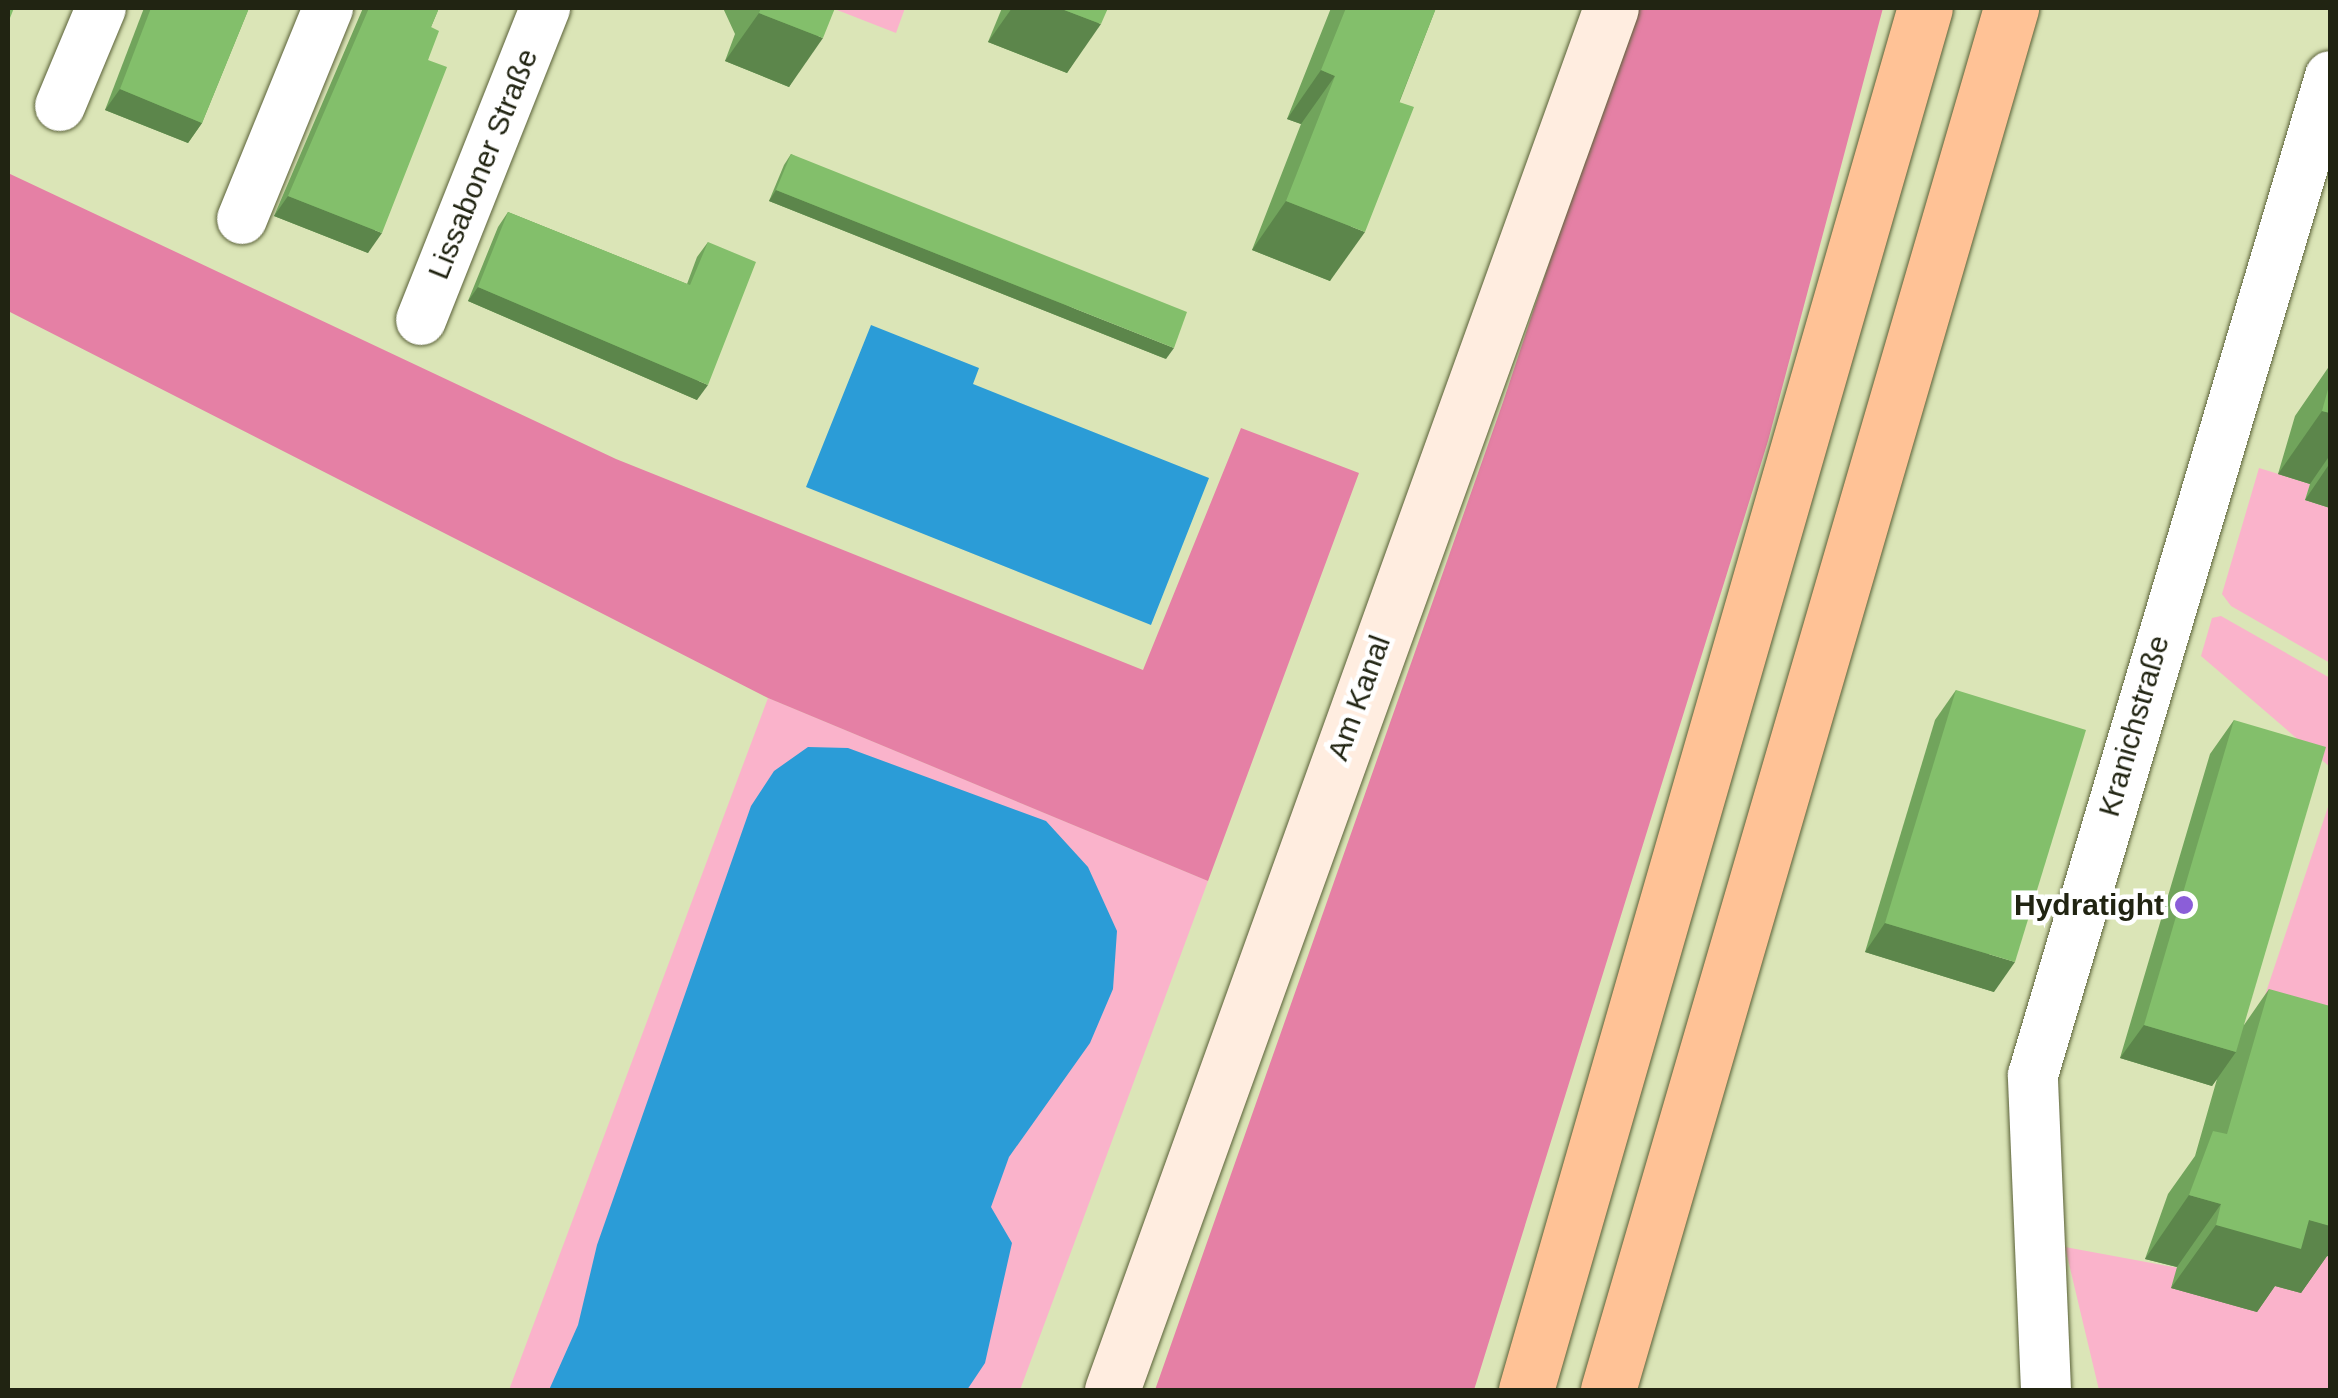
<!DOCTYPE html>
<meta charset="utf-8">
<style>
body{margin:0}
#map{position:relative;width:2338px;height:1398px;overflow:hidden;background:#dbe5b7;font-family:Helvetica,sans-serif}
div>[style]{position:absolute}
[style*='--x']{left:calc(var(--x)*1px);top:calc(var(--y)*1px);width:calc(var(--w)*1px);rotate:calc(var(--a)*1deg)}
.green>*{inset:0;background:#fab3cb}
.forest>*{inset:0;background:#e580a5}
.water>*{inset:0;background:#2b9cd7}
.roads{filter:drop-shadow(0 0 2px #5a6138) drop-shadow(0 0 2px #5a6138)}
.street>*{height:50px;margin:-25px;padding:0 25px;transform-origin:25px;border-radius:25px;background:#fff}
.secondary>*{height:55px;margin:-27.5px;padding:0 27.5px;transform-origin:27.5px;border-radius:27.5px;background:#ffede0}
.highway>*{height:55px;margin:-27.5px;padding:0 27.5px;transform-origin:27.5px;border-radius:27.5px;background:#ffc296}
.wall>*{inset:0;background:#71a45c}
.shaded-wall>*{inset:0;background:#5c864b}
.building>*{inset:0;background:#83bf6b}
.dots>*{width:28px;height:28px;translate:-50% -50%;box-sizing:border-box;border:5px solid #fff;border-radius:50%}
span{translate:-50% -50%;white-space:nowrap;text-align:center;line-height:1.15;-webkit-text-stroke:9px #fff;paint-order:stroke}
.street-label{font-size:30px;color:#212412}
.poi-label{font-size:30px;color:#212412;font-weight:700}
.right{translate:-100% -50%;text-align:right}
.frame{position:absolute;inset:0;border:10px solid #212412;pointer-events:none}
</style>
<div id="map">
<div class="green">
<div style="clip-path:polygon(832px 8px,905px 8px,896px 33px)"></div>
<div style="clip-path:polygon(2259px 468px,2310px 484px,2305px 500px,2330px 508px,2330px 663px,2231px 606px,2222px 594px)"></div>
<div style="clip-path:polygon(2221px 616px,2330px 678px,2330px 767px,2201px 656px,2212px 618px)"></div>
<div style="clip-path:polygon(768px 698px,1208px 881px,1020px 1390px,509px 1390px)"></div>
<div style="clip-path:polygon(2330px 801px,2330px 1082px,2252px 1034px)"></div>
<div style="clip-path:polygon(2065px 1247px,2265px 1284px,2311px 1252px,2330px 1257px,2330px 1390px,2099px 1390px)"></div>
</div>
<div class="forest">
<div style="clip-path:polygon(1634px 8px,1883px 8px,1768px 441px,1474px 1390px,1155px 1390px,1503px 402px)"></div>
<div style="clip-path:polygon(8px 173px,616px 459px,1143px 670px,1241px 428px,1359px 473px,1208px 881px,768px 698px,8px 311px)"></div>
</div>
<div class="water">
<div style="clip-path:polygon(871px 325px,979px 368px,973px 384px,1209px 478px,1151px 625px,806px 487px)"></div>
<div style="clip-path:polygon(808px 747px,848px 748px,1046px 821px,1088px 867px,1117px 931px,1113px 989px,1090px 1043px,1009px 1157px,991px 1207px,1012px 1243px,985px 1363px,967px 1390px,549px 1390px,578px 1325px,597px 1245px,751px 806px,774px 771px)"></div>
</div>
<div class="roads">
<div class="street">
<div style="--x:60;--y:106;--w:106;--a:-67.3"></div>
<div style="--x:242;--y:219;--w:228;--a:-67.8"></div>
<div style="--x:421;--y:320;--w:336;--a:-68.3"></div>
<div style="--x:2046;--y:1390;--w:315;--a:-92.4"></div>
<div style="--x:2033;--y:1075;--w:1042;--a:-73.44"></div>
</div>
<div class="secondary">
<div style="--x:1112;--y:1390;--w:1469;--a:-70.15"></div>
</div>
<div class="highway">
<div style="--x:1526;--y:1390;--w:1438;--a:-73.9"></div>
<div style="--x:1608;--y:1390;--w:1440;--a:-73.74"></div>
</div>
</div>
<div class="wall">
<div style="clip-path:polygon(144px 8px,249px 8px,202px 123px,188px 143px,105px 110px)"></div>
<div style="clip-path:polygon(363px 8px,439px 8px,431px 27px,428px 60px,368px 253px,274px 216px)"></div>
<div style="clip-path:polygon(723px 8px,835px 8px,789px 87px,725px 61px,735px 34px)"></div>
<div style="clip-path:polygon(1002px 8px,1108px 8px,1067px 73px,988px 42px)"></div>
<div style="clip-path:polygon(1331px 8px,1436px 8px,1330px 281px,1252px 250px,1301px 124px,1287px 119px)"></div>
<div style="clip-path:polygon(791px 154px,1166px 359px,769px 201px,784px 165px)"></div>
<div style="clip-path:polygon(508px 212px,687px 284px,697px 257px,708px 242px,697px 400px,468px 301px,498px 227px)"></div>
<div style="clip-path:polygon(2330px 365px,2330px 508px,2305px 500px,2310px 484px,2278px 474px,2295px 416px)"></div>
<div style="clip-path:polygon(1956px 690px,1994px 992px,1865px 952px,1935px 720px)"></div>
<div style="clip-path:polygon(2234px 720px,2244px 1025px,2269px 989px,2327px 1256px,2301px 1293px,2275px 1286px,2257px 1312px,2171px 1288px,2177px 1267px,2145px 1259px,2168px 1194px,2195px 1156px,2217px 1079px,2212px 1086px,2120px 1058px,2210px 754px)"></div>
</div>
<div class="shaded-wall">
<div style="clip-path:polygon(1012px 8px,1059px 8px,1101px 24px,1067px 73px,988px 42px)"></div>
<div style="clip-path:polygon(759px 13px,823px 38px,789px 87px,725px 61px)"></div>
<div style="clip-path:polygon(1321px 70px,1335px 76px,1301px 124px,1287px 119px)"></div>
<div style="clip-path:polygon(120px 89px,202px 123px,188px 143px,105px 110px)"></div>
<div style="clip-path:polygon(776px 190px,1174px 348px,1166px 359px,769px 201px)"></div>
<div style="clip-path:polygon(288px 196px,382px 233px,368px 253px,274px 216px)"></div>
<div style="clip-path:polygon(1286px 201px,1365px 232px,1330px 281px,1252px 250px)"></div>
<div style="clip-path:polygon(478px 287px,708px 385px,697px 400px,468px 301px)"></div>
<div style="clip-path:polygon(2322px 411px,2330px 413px,2330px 455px,2310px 484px,2278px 474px)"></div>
<div style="clip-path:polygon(2330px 463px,2330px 508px,2305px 500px)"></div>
<div style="clip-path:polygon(1885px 923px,2015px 962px,1994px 992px,1865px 952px)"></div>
<div style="clip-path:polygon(2144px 1025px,2236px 1052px,2212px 1086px,2120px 1058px)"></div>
<div style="clip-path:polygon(2189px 1195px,2221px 1204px,2177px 1267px,2145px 1259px)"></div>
<div style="clip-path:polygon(2309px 1220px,2330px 1225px,2330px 1257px,2327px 1256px,2301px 1293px,2275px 1286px,2257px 1312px,2171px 1288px,2216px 1225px)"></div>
</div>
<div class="building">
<div style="clip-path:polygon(8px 8px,14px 8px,8px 23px)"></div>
<div style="clip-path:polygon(151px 8px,249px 8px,202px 123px,120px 89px)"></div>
<div style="clip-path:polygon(369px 8px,439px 8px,431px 27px,439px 31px,428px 60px,447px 67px,382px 233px,288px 196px)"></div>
<div style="clip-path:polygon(761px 8px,835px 8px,823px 38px,759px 13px)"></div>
<div style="clip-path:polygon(1059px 8px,1108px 8px,1101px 24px)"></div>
<div style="clip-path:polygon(1346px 8px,1436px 8px,1399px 102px,1414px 107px,1365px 232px,1286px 201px,1335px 76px,1321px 70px)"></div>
<div style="clip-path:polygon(791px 154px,1187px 312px,1174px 348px,776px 190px)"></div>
<div style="clip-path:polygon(508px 212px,690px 285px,708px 242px,756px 262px,708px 385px,478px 287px)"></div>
<div style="clip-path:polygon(2330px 382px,2330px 413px,2322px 411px)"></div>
<div style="clip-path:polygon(1956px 690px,2086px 730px,2015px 962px,1885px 923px)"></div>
<div style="clip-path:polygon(2234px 720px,2326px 747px,2236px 1052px,2144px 1025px)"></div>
<div style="clip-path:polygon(2269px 989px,2330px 1006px,2330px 1226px,2309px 1220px,2301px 1249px,2216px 1225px,2221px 1204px,2189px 1195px,2213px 1131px,2227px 1134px)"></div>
</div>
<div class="dots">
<div style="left:2184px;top:905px;background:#8b5ed8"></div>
</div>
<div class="street-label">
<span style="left:483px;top:164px;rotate:-68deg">Lissaboner Straße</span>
<span style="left:1359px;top:698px;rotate:-70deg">Am Kanal</span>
<span style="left:2134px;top:726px;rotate:-74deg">Kranichstraße</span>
</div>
<div class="poi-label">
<span class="right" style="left:2164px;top:905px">Hydratight</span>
</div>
<div class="frame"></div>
</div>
